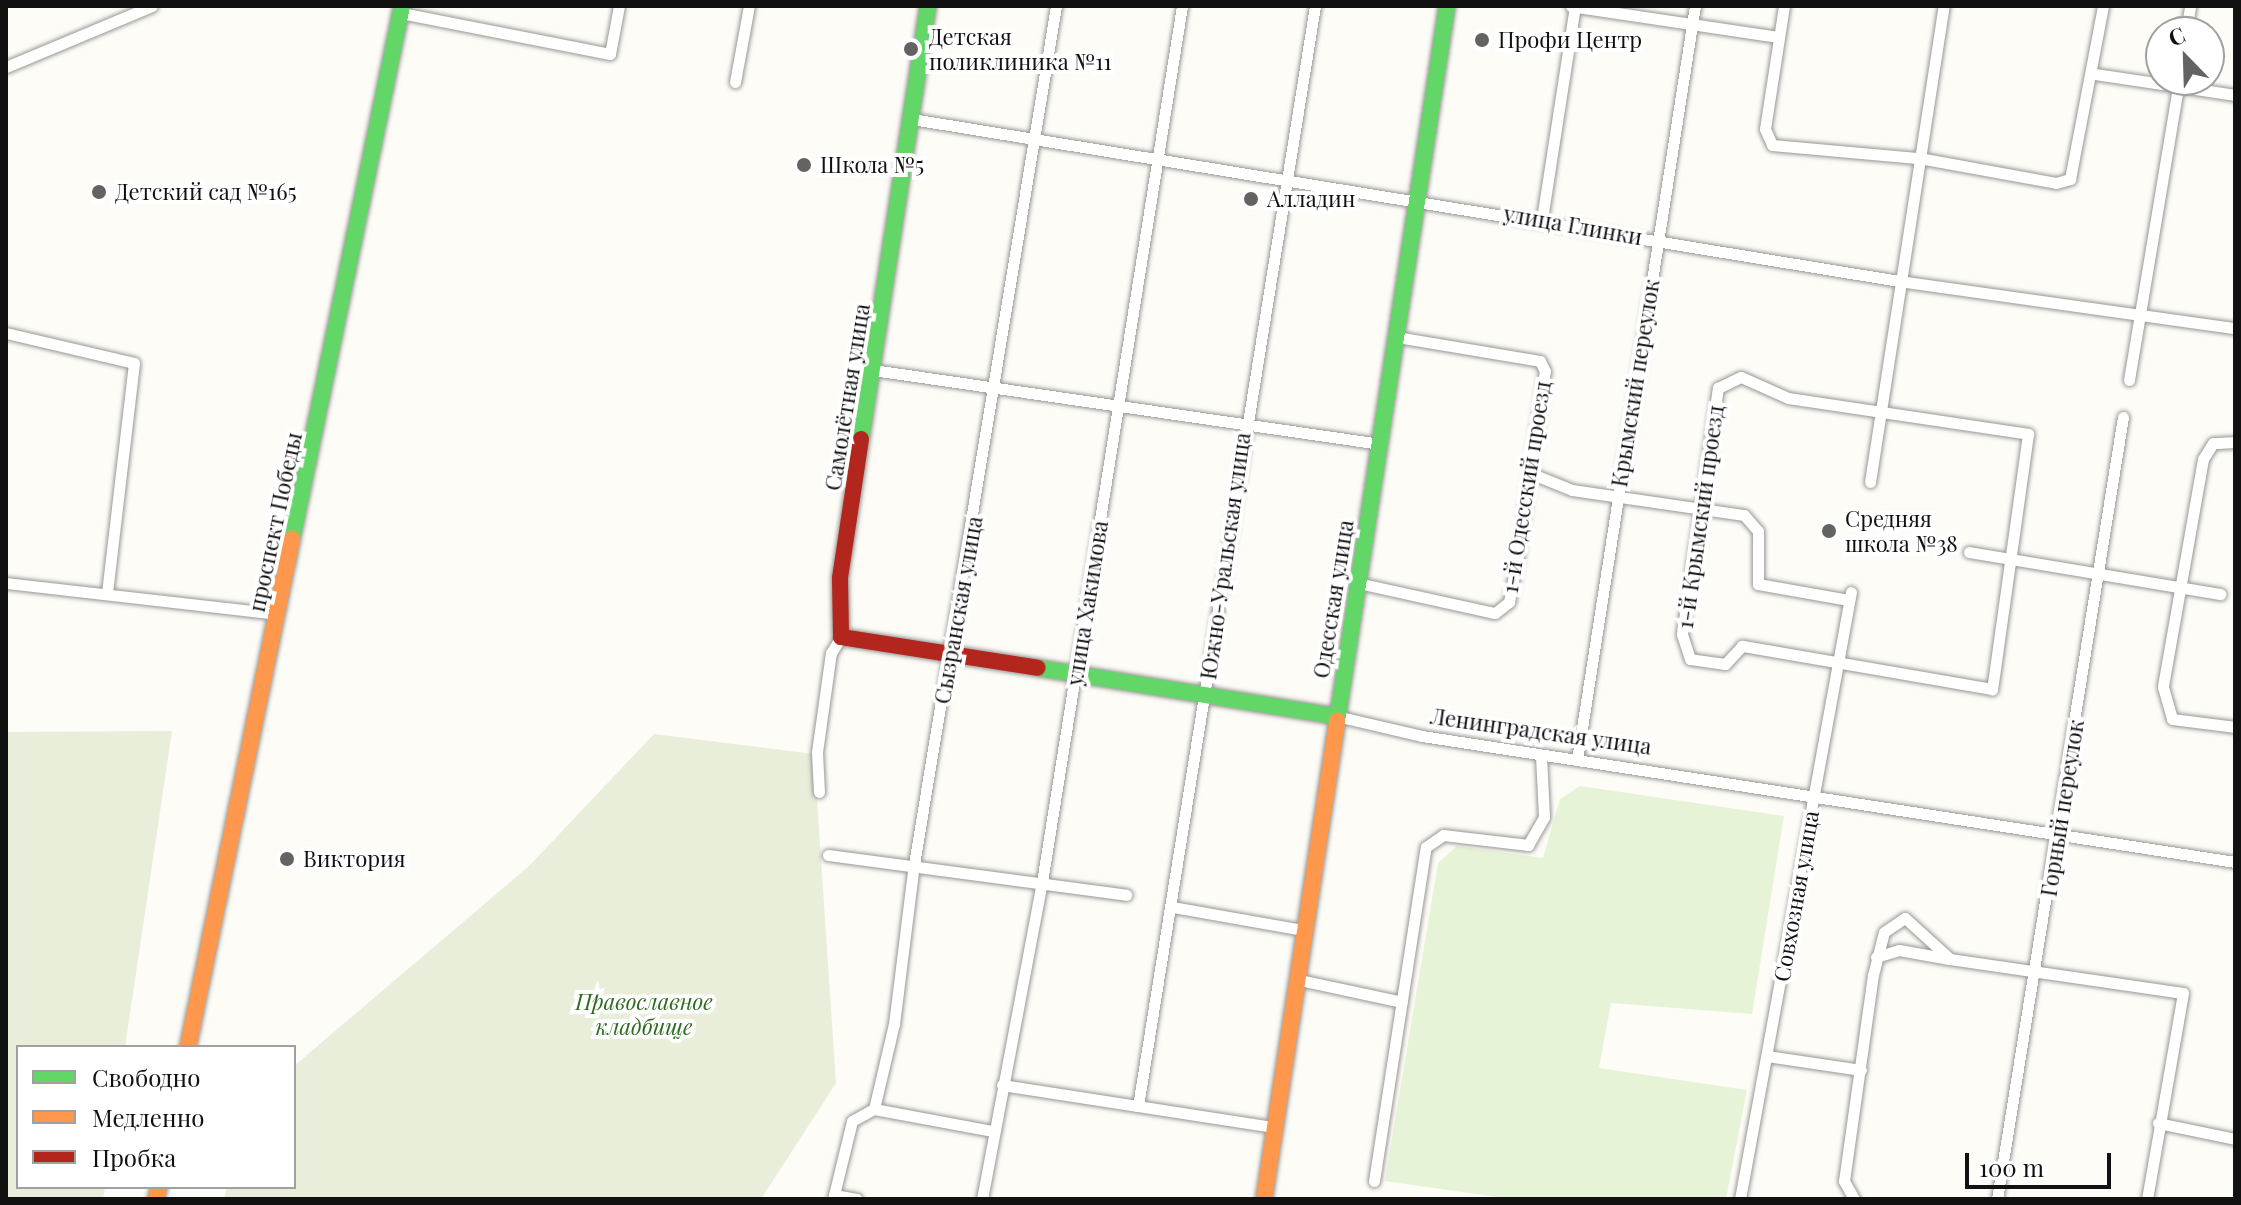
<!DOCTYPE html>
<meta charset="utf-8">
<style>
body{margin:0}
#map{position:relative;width:2241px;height:1205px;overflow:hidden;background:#fdfcf7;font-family:"Playfair Display",serif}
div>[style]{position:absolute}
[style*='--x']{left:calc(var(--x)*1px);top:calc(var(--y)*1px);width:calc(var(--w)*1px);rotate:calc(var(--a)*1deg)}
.green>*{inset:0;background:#e7f3d7}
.cemetery>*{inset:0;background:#e9eedb}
.roads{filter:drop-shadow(0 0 2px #979795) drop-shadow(0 0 2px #979795)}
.street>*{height:11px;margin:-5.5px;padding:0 5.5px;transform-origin:5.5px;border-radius:5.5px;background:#fffffe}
.fast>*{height:16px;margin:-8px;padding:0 8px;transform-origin:8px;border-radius:8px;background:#63d668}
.slow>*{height:16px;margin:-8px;padding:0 8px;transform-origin:8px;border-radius:8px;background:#ff974d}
.jam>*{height:16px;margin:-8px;padding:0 8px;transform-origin:8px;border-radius:8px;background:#b3261e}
.dots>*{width:22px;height:22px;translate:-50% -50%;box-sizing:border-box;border:4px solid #fff;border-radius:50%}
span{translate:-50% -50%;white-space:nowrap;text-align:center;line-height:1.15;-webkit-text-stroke:8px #fff;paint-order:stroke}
.poi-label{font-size:22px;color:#111}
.left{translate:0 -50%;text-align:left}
.street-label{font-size:22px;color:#111}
.park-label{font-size:22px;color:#2f6b1f;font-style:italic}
.frame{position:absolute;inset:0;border:8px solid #111;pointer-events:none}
.legend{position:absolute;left:16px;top:1045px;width:280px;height:144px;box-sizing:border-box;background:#fff;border:2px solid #a0a0a0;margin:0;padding:10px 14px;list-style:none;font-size:24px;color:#111}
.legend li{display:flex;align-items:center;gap:16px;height:40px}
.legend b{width:40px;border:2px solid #a0a0a0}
.north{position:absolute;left:2145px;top:16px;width:80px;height:80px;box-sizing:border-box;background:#fff;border:2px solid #a0a0a0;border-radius:50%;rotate:337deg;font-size:22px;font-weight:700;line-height:32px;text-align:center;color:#111}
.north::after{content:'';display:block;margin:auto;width:28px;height:36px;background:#646362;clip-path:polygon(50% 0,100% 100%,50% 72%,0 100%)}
.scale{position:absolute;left:1965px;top:1153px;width:146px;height:36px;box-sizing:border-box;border:4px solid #111;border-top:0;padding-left:10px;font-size:24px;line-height:28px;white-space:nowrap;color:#111;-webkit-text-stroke:6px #fff;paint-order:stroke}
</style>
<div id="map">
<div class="green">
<div style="clip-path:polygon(1580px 786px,1784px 816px,1752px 1014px,1611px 1003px,1599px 1068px,1747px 1090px,1726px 1199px,1511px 1199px,1385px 1181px,1438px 863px,1457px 846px,1543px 858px,1560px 799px)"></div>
</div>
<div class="cemetery">
<div style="clip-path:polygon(172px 731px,125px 1047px,18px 1047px,18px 1187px,105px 1187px,103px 1199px,6px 1199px,6px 732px)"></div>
<div style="clip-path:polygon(654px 734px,814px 754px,836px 1083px,761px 1199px,224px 1199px,227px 1187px,294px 1187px,294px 1066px,529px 866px)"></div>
</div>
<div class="roads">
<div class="street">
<div style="--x:1571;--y:6;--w:209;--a:8.5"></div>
<div style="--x:1784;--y:6;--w:124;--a:98.8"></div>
<div style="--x:1765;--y:129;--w:17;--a:66"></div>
<div style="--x:1772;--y:145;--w:148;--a:5.1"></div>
<div style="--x:1919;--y:158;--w:139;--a:10.3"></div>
<div style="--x:2056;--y:183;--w:15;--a:-16"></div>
<div style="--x:2070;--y:179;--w:176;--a:-79.2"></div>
<div style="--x:401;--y:13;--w:213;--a:11.1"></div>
<div style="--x:610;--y:54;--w:49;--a:-79.4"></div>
<div style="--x:2186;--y:32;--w:26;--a:-81"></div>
<div style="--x:6;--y:67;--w:158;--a:-22.7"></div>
<div style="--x:2095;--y:74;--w:142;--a:8.5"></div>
<div style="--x:735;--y:82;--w:77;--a:-79.6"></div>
<div style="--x:912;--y:119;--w:1000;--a:9.32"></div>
<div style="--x:1899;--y:281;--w:339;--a:8"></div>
<div style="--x:1542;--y:219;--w:216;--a:-81.2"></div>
<div style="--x:6;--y:333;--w:131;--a:13.2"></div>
<div style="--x:134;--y:363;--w:232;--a:96.7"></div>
<div style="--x:873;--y:370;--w:512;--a:8.3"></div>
<div style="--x:1741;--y:377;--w:51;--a:24.1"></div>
<div style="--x:1788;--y:398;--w:243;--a:8.5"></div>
<div style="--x:2028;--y:434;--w:258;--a:98"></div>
<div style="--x:1992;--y:689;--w:254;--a:-170.2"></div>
<div style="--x:1742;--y:646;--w:25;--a:133"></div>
<div style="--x:1725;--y:664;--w:35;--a:-172"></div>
<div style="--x:1690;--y:659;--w:26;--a:-108"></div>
<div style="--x:1682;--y:634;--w:249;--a:-81.7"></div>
<div style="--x:1718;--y:388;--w:25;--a:-26"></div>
<div style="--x:2129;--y:380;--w:304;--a:-80.5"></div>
<div style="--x:2235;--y:442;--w:22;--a:177"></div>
<div style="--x:2213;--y:443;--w:19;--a:122"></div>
<div style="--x:2203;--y:459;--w:231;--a:100"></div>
<div style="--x:2163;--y:687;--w:33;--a:74"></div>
<div style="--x:2172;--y:719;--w:64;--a:7.2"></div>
<div style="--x:1530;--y:473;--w:45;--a:22"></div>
<div style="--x:1572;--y:490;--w:174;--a:8.3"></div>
<div style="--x:1744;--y:515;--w:21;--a:49"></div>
<div style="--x:1758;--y:531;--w:53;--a:90"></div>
<div style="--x:1758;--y:584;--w:92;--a:10"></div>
<div style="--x:1870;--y:482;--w:482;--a:-81.2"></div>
<div style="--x:1969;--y:552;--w:255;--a:9.5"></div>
<div style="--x:6;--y:583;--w:273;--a:6.5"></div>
<div style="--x:1358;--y:583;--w:140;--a:12.4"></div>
<div style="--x:1495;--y:613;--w:18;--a:-38"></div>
<div style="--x:1509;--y:602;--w:48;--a:-79.2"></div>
<div style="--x:1518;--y:555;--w:186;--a:-81.7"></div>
<div style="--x:1545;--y:371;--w:11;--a:-117"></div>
<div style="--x:1540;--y:361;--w:145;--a:-170.5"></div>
<div style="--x:1336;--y:716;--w:88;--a:13.1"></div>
<div style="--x:1422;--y:736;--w:823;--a:8.81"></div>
<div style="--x:1577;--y:760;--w:763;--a:-81.11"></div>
<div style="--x:819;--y:792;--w:40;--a:-92.9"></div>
<div style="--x:817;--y:752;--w:100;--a:-82"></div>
<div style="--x:831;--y:653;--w:19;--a:-58"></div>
<div style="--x:828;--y:855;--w:301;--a:7.6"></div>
<div style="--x:1173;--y:907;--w:133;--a:10"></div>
<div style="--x:1876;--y:957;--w:24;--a:-17"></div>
<div style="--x:1899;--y:950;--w:51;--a:10.2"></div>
<div style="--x:1295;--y:979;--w:109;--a:12.1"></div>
<div style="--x:1767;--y:1056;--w:95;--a:8.5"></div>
<div style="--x:1002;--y:1085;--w:275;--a:8.8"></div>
<div style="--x:1138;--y:1106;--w:1114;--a:-80.86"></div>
<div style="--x:874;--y:1109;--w:121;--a:10.5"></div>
<div style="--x:2158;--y:1123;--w:79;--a:11.7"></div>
<div style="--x:1374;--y:1181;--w:338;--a:-81.2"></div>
<div style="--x:1426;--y:847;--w:21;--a:-35"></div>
<div style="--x:1443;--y:835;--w:86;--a:6.7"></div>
<div style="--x:1528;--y:845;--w:32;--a:-60"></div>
<div style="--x:1544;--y:817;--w:62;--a:-92.8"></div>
<div style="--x:834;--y:1195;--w:23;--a:10"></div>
<div style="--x:833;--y:1199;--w:80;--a:-76.3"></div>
<div style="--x:852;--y:1121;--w:25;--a:-29"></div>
<div style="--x:874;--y:1109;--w:87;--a:-76.8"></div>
<div style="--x:894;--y:1024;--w:161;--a:-82.9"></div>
<div style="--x:914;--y:864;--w:870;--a:-80.6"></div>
<div style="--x:982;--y:1199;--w:323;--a:-79.3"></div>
<div style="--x:1042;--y:882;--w:887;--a:-80.92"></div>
<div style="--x:1740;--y:1199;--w:617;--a:-79.64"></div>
<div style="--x:1854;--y:1199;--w:21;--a:-119"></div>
<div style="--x:1844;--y:1181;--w:208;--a:-82"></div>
<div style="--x:1873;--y:975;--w:44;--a:-75.7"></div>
<div style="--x:1884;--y:932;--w:25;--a:-34"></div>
<div style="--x:1905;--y:918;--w:61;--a:42.3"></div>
<div style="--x:1950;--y:959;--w:235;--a:8.3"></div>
<div style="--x:2183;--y:993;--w:209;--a:99.9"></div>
<div style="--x:1997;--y:1199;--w:792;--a:-80.85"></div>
</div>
<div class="fast">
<div style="--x:861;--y:439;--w:438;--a:-81.2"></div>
<div style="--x:292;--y:539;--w:544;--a:-78.34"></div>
<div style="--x:1038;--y:668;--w:302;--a:9.2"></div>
<div style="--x:1337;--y:721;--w:723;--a:-81.25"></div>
</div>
<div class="slow">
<div style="--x:188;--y:1047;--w:519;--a:-78.43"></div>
<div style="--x:156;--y:1199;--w:12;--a:-76"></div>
<div style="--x:1264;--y:1199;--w:484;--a:-81.3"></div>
</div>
<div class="jam">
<div style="--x:861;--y:439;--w:141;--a:98.6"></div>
<div style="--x:840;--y:578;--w:59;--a:89"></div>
<div style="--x:841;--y:637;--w:199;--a:8.9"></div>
</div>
</div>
<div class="dots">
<div style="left:1482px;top:40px;background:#646362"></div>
<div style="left:911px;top:49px;background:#646362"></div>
<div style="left:804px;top:165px;background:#646362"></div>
<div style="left:99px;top:192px;background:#646362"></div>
<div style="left:1251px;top:199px;background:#646362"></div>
<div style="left:1829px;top:531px;background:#646362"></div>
<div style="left:287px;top:859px;background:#646362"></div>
</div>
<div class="poi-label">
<span class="left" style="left:929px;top:49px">Детская<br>поликлиника №11</span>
<span class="left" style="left:1498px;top:40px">Профи Центр</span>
<span class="left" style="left:820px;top:165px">Школа №5</span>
<span class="left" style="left:115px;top:192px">Детский сад №165</span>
<span class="left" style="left:1267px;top:199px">Алладин</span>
<span class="left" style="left:1845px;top:531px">Средняя<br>школа №38</span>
<span class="left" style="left:303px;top:859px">Виктория</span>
</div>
<div class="street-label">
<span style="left:1573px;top:225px;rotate:10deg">улица Глинки</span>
<span style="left:1635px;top:383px;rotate:-81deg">Крымский переулок</span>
<span style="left:847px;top:397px;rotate:-81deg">Самолётная улица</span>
<span style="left:1526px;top:487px;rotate:-81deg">1-й Одесский проезд</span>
<span style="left:1700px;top:517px;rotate:-82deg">1-й Крымский проезд</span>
<span style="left:275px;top:522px;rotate:-78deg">проспект Победы</span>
<span style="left:1225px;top:556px;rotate:-82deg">Южно-Уральская улица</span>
<span style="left:1333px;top:599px;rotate:-81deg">Одесская улица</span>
<span style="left:1087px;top:603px;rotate:-81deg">улица Хакимова</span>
<span style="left:958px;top:610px;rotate:-80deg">Сызранская улица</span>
<span style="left:1541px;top:731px;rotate:8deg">Ленинградская улица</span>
<span style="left:2062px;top:808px;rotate:-81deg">Горный переулок</span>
<span style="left:1796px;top:896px;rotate:-80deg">Совхозная улица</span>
</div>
<div class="park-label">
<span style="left:644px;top:1014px">Православное<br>кладбище</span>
</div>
<div class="frame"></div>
<ul class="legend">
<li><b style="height:10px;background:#63d668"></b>Свободно</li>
<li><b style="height:10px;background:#ff974d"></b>Медленно</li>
<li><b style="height:10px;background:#b3261e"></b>Пробка</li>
</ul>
<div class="north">С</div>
<div class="scale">100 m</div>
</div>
